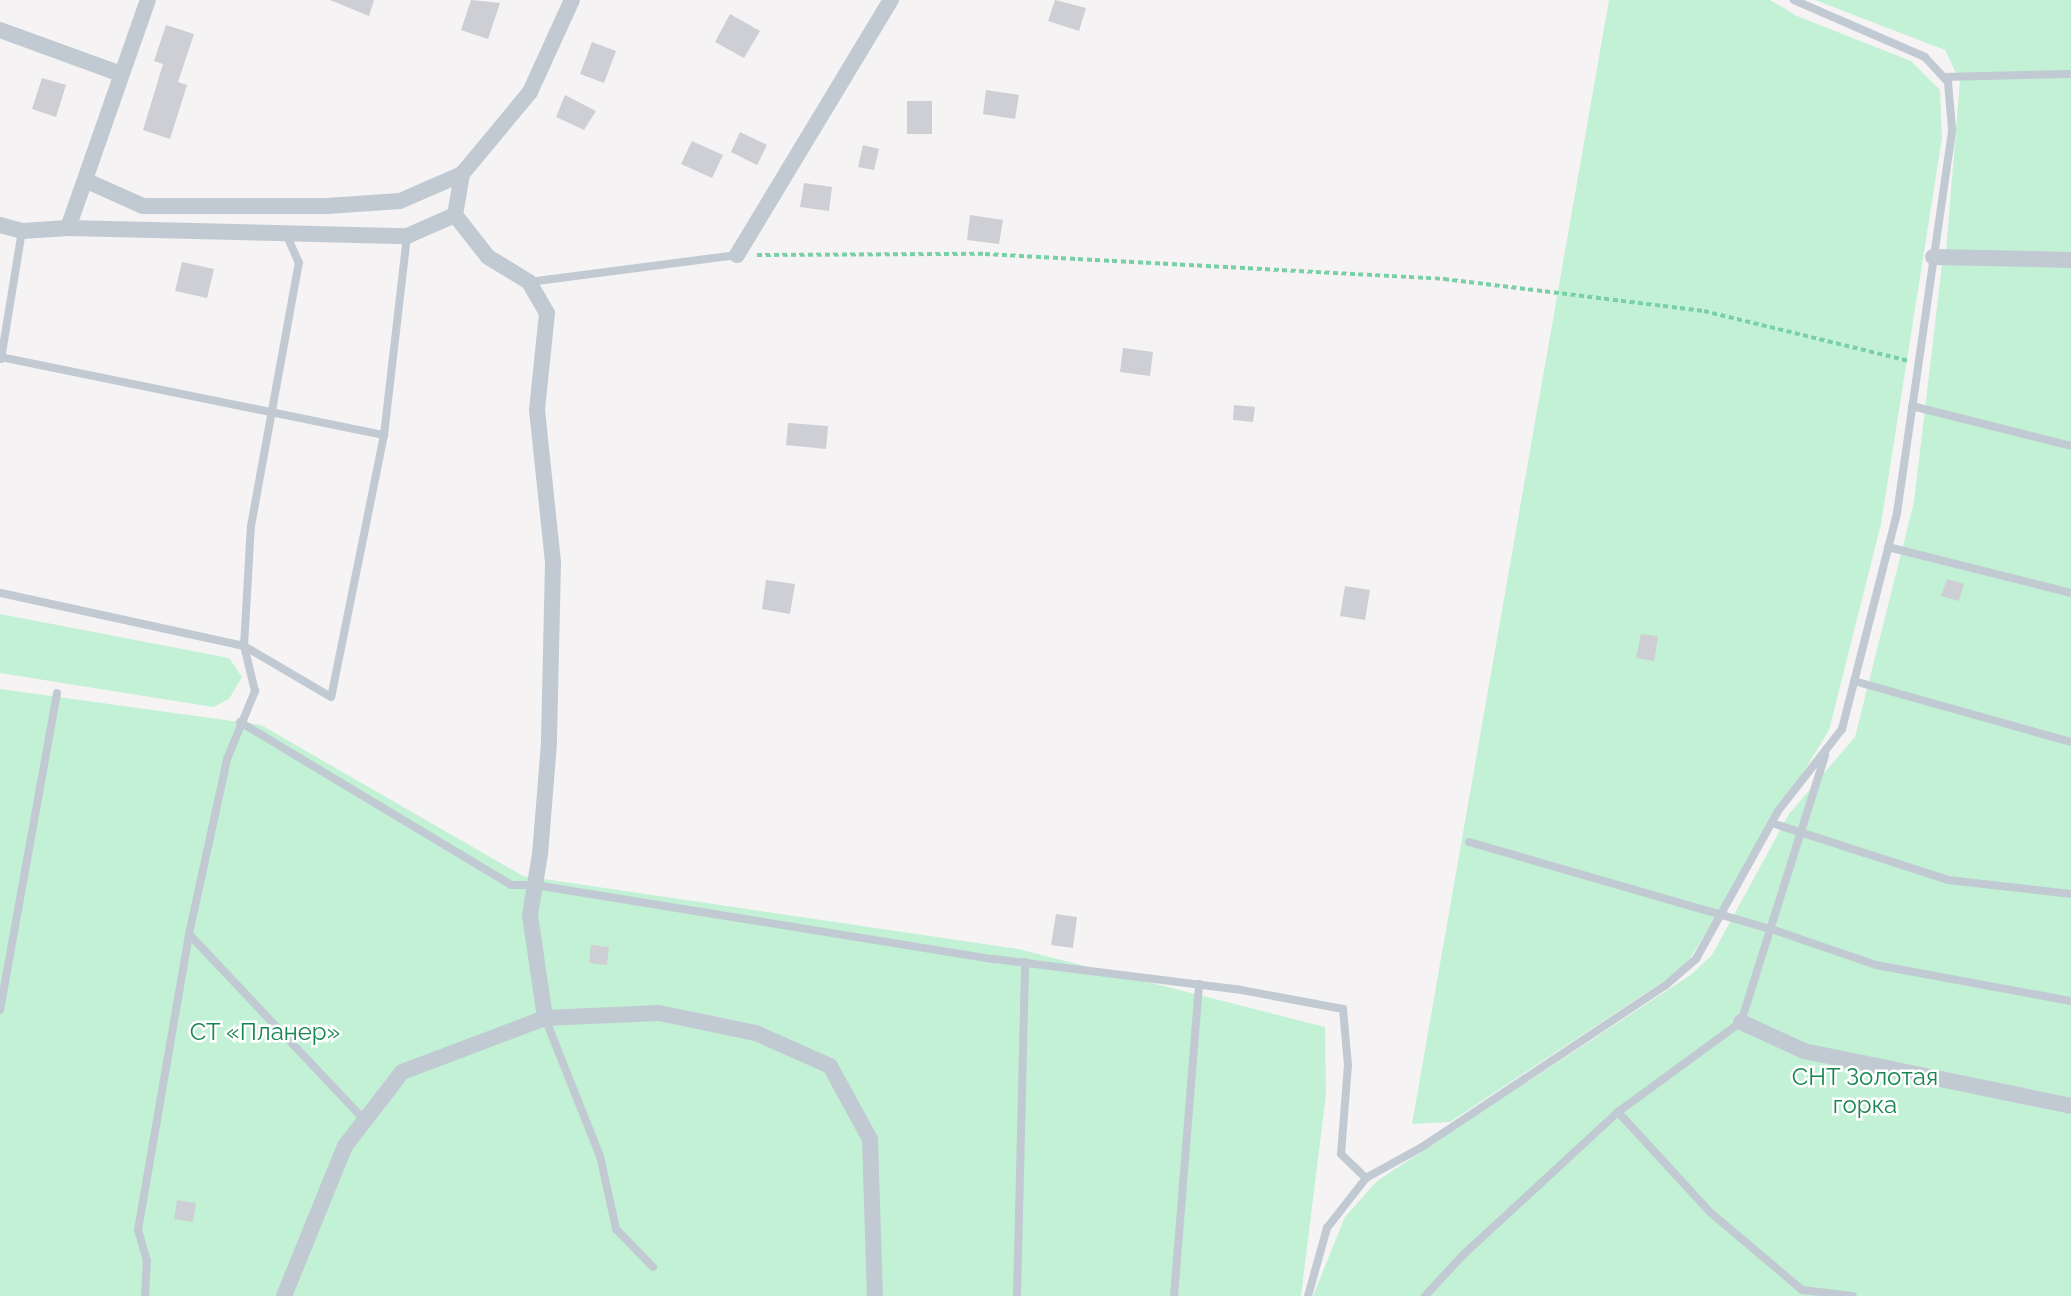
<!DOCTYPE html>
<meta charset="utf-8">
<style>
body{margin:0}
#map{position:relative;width:2071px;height:1296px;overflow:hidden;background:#f5f3f3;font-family:Raleway,sans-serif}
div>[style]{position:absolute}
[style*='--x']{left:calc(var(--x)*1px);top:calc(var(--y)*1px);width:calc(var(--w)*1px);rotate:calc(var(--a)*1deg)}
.green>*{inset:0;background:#c3f1d5}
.building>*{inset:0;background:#cdcfd5}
.path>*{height:3.5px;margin-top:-1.75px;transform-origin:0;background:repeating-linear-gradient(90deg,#7ad0a6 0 5px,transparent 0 8.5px)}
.lane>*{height:8px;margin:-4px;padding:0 4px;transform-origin:4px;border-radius:4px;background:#c1cad2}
.street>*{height:16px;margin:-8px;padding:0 8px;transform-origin:8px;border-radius:8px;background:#c1cad2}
span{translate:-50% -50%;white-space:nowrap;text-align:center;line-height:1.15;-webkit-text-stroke:5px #fff;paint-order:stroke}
.park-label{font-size:24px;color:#17864f}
</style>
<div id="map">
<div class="green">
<div style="clip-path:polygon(1609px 0,1770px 0,1797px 16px,1911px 61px,1940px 90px,1942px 138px,1881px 524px,1829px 730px,1685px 967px,1450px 1122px,1412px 1124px)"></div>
<div style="clip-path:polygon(1815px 0,2071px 0,2071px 252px,1946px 251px,1960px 81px,1945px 50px)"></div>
<div style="clip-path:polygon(1942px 265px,2071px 266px,2071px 1296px,1313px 1296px,1345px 1217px,1377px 1181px,1692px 974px,1712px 955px,1789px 814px,1855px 737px,1914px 502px)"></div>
<div style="clip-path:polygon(0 614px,229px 658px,242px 677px,229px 699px,213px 707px,0 673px)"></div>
<div style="clip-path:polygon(0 689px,261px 725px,523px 876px,1018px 949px,1325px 1027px,1326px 1095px,1301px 1296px,0 1296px)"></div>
</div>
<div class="building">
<div style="clip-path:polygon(330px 0,374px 0,369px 16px)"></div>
<div style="clip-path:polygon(471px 0,500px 3px,488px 39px,461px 30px)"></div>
<div style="clip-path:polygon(1055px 0,1086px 8px,1079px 31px,1048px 21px)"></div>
<div style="clip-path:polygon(730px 14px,760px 31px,744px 58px,715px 42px)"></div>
<div style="clip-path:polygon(166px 25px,194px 34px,178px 82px,187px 85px,170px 139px,143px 130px,163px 64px,154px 61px)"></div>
<div style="clip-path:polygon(592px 42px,616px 51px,604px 83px,580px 74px)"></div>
<div style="clip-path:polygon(42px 78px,66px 85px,56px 117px,32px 109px)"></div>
<div style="clip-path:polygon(986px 90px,1019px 95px,1015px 119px,983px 114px)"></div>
<div style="clip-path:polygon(565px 95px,596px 111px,584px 130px,556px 117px)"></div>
<div style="clip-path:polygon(907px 101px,932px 101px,932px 134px,907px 134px)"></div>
<div style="clip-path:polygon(740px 132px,767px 145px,757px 165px,731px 152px)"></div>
<div style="clip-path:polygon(692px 141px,723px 155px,712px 178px,681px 164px)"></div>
<div style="clip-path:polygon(863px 145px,879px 149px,874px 170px,858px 167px)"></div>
<div style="clip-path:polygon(804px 183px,832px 187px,829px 211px,800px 207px)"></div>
<div style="clip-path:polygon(970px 215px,1003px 220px,999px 244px,967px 240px)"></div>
<div style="clip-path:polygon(182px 262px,214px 269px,207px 298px,175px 291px)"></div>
<div style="clip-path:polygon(1123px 348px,1153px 352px,1150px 376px,1120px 372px)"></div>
<div style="clip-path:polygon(1234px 405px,1255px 407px,1253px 422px,1233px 420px)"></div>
<div style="clip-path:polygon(788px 423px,828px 426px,826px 449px,786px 445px)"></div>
<div style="clip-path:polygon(1947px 579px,1964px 584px,1959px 601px,1941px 596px)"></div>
<div style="clip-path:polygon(766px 580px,795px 584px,790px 614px,762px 609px)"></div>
<div style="clip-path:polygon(1345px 586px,1370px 590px,1365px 620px,1340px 616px)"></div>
<div style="clip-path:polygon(1641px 634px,1658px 636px,1654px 661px,1636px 658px)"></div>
<div style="clip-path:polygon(1056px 914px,1077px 917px,1073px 948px,1051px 945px)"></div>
<div style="clip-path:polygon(591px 945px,609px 947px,607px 965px,589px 963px)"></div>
<div style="clip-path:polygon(177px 1200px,196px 1203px,193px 1222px,174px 1219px)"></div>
</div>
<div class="path">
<div style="--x:757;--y:255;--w:228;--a:-0.3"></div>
<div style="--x:985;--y:254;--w:460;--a:3.1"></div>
<div style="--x:1444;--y:279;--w:262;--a:7"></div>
<div style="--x:1704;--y:311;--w:211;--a:13.7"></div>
</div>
<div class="lane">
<div style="--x:1944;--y:77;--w:127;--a:-1.4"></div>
<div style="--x:529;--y:282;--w:210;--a:-7.4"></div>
<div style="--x:0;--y:357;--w:392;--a:11.5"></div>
<div style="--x:384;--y:435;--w:267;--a:101.4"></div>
<div style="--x:331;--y:697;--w:101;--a:-149.6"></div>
<div style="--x:244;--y:646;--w:250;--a:-167.7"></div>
<div style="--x:1;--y:359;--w:130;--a:-80.7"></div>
<div style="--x:1912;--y:406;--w:164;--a:14.1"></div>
<div style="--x:384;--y:435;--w:200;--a:-83.4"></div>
<div style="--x:1888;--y:547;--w:189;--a:14.1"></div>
<div style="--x:1854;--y:681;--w:225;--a:15.7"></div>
<div style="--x:240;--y:722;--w:316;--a:31"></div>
<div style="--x:511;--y:885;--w:24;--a:0"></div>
<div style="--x:535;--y:885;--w:465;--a:9.2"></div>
<div style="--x:994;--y:959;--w:244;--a:7.1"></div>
<div style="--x:1236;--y:989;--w:109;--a:10.6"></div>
<div style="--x:1343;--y:1009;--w:56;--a:84.9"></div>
<div style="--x:1348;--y:1065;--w:89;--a:94.5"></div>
<div style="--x:1341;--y:1154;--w:35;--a:44"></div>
<div style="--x:1772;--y:823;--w:185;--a:17.9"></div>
<div style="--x:1948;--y:880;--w:124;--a:6.5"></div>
<div style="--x:1469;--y:842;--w:314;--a:16.1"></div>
<div style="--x:1771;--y:929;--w:111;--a:18.9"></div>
<div style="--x:1876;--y:965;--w:198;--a:10.5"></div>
<div style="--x:189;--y:934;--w:255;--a:46.7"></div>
<div style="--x:0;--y:1010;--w:322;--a:-79.8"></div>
<div style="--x:545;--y:1018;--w:149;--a:68.3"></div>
<div style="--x:600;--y:1156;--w:75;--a:77.6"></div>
<div style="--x:616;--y:1229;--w:53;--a:45.8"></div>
<div style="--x:1618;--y:1112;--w:137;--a:47.4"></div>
<div style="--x:1711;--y:1213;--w:119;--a:40.2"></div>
<div style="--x:1802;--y:1290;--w:51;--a:6.7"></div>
<div style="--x:145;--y:1296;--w:35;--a:-87"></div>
<div style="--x:147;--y:1261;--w:32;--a:-106"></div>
<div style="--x:138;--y:1230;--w:300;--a:-80.2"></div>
<div style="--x:189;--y:934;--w:179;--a:-77.7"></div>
<div style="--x:227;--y:759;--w:74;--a:-67.6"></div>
<div style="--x:255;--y:691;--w:46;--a:-103.7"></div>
<div style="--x:244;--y:646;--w:120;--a:-86.7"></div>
<div style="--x:251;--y:526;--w:267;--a:-79.7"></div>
<div style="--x:299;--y:263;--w:34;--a:-114"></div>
<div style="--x:1017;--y:1296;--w:334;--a:-88.6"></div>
<div style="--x:1174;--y:1296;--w:313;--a:-85.4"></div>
<div style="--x:1308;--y:1296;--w:71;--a:-74.4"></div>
<div style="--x:1327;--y:1228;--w:63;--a:-52"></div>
<div style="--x:1366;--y:1178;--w:64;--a:-29"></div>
<div style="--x:1422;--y:1147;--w:293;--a:-33.6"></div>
<div style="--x:1666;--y:985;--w:40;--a:-41"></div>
<div style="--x:1696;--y:959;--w:169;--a:-61"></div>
<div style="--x:1778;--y:811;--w:104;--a:-52"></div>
<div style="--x:1842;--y:729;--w:223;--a:-75.7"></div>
<div style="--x:1897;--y:513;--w:388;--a:-81.8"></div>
<div style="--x:1952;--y:129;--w:47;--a:-94.9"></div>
<div style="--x:1948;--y:82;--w:34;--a:-133"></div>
<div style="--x:1925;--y:57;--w:143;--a:-156.5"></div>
<div style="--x:1425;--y:1296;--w:56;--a:-47.2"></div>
<div style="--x:1463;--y:1255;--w:211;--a:-42.7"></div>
<div style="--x:1618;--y:1112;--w:152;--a:-36.2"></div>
<div style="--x:1741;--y:1022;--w:280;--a:-72.5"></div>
</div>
<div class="street">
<div style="--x:0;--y:30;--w:129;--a:20"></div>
<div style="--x:87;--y:181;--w:61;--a:24.1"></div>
<div style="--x:143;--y:206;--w:184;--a:0"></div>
<div style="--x:327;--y:206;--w:73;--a:-3.9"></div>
<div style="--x:400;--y:201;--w:68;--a:-23.5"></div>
<div style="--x:462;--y:174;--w:107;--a:-50.3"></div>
<div style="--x:530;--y:92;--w:101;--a:-65.5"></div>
<div style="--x:455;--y:215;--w:53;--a:51.8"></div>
<div style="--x:488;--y:257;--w:48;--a:31.4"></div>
<div style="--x:529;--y:282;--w:36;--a:60"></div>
<div style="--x:547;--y:313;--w:98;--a:95.9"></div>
<div style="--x:537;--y:410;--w:154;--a:84"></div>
<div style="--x:553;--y:563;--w:180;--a:91.3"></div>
<div style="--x:549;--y:743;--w:111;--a:94.6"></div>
<div style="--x:540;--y:854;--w:62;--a:99.3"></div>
<div style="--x:530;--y:915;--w:104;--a:81.7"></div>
<div style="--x:0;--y:225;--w:23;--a:15"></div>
<div style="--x:22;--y:231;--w:46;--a:-3.7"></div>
<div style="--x:68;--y:228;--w:242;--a:-70.7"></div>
<div style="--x:68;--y:228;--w:339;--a:1.4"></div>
<div style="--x:407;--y:236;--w:52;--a:-23.6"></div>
<div style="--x:455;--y:215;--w:42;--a:-80.3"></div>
<div style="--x:737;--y:255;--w:298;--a:-58.9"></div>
<div style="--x:1933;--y:257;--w:138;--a:1.2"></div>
<div style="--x:1741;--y:1022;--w:69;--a:24.7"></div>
<div style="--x:1804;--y:1051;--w:273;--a:11.6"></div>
<div style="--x:284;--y:1296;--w:162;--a:-67.9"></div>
<div style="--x:345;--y:1146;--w:93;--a:-52.4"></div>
<div style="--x:402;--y:1072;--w:153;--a:-20.7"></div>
<div style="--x:545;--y:1018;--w:114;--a:-2.5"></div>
<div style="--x:659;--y:1013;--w:99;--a:11.7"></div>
<div style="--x:756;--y:1033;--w:81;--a:24"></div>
<div style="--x:830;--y:1066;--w:83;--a:61.3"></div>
<div style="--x:870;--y:1139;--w:157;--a:88.2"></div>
</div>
<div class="park-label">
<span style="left:265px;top:1032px">СТ «Планер»</span>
<span style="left:1865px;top:1091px">СНТ Золотая<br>горка</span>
</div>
</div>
